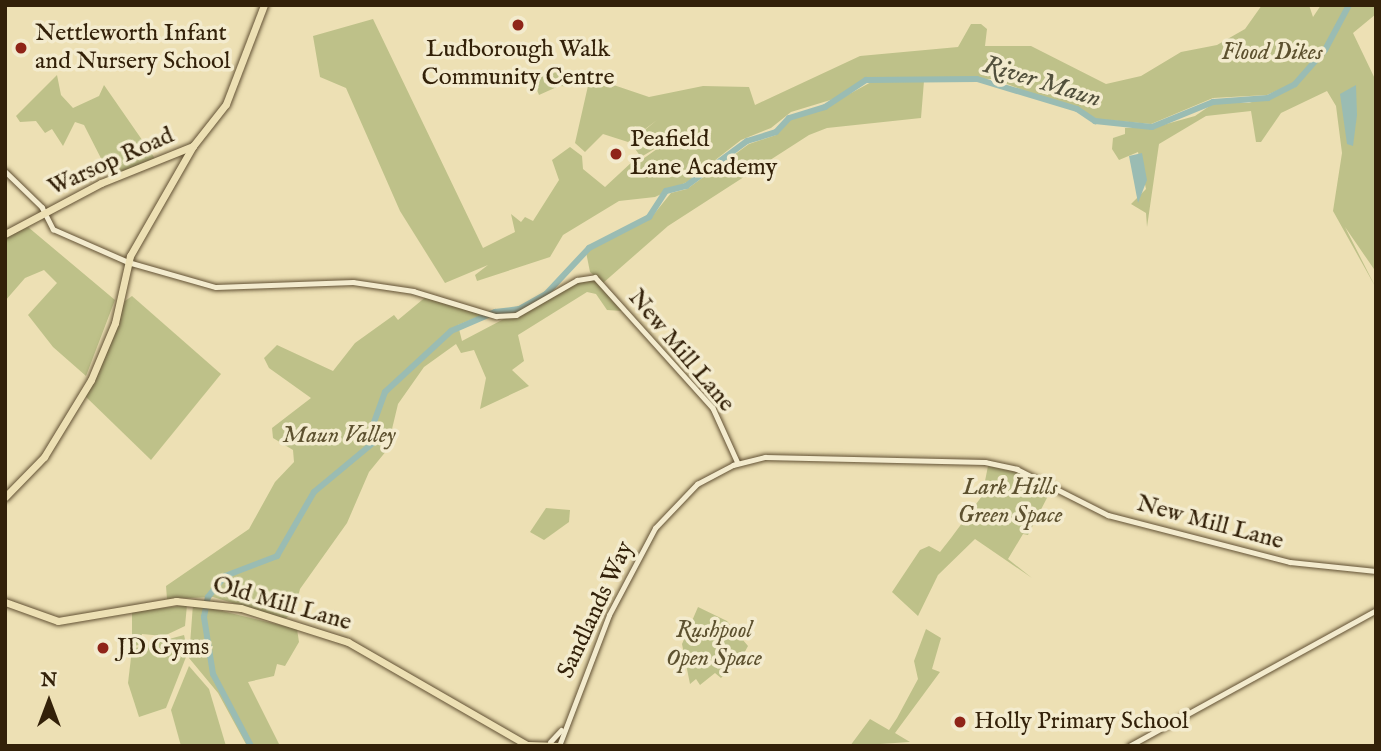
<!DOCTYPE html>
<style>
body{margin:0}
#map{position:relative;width:1381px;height:751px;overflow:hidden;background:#ede0b4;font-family:"IM FELL English",serif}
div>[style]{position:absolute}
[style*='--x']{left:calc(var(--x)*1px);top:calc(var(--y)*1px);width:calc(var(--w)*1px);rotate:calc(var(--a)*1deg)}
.green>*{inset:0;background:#bec189}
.water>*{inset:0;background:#9abcb3}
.river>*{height:6px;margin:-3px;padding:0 3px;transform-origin:3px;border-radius:3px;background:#9abcb3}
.roads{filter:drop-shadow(0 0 2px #625134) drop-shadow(0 0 2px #625134)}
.tertiary>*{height:4.5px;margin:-2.25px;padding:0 2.25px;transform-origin:2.25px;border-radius:2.25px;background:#f3ebce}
.secondary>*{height:5px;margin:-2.5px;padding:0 2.5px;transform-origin:2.5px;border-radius:2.5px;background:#f3ebce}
.primary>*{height:7px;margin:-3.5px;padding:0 3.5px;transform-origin:3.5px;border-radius:3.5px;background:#ede0b4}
.trunk>*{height:7px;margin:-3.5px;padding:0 3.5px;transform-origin:3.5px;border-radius:3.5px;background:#ede0b4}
.dots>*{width:19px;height:19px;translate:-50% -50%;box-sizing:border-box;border:4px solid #f3ebce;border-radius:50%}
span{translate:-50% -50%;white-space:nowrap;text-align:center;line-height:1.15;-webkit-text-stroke:7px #f3ebce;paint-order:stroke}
.poi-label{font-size:24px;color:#332109}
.left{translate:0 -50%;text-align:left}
.park-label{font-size:24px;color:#5d512f;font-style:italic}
.street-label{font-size:24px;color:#332109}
.water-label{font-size:26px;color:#52503c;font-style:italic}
.frame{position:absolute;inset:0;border:7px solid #332109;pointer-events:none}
.north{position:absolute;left:14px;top:667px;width:70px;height:70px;-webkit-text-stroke:5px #f3ebce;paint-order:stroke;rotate:0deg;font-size:19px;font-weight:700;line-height:28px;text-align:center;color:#332109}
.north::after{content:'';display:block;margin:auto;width:24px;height:32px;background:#332109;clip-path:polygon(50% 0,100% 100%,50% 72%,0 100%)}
</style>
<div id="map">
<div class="green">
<div style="clip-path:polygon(1262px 5px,1309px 5px,1313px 17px,1321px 5px,1376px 5px,1376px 14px,1353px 33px,1376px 81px,1376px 272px,1345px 227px,1376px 288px,1333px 211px,1342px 153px,1336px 106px,1327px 91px,1281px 113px,1261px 142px,1256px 142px,1251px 111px,1206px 116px,1159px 144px,1147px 227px,1146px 213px,1131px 204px,1146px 189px,1138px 152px,1119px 160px,1112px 149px,1113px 138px,1125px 134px,1125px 128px,1152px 128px,1195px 116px,1214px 103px,1249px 103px,1295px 87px,1321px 51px,1294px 83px,1267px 95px,1213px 98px,1151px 124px,1097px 119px,994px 79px,865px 78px,837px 98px,791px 112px,771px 128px,741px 140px,687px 182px,655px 197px,619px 201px,563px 235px,550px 257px,477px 281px,475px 275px,488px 265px,445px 283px,400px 211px,346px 88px,320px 77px,313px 36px,373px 19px,483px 248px,515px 232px,511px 214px,521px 222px,525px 217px,533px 221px,559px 180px,552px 160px,570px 147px,582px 156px,583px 169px,605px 187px,633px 161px,640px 161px,671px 139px,641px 157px,630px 142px,657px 120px,628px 142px,603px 134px,585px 152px,575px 143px,590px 77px,649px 97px,703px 86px,749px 87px,755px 105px,860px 56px,958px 47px,971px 24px,981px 24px,987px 29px,985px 46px,1031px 46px,1106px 84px,1141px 76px,1181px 52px,1217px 45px,1245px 29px)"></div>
<div style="clip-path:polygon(560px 72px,584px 75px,580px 87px,559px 86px,539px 95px,531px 75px)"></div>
<div style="clip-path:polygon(57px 75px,61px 95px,73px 108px,99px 96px,104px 85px,156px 160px,110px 176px,84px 125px,75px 122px,63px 146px,52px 129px,45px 133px,36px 121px,20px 122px,16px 116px)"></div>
<div style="clip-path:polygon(873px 81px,924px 81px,921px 118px,827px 128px,809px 135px,668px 226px,603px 283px,590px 272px,586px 252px,650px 219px,671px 193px,687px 189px,749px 144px,776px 135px,790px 119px,824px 108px)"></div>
<div style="clip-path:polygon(28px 227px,115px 300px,86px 376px,53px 347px,28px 315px,57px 283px,44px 270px,25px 278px,5px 301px,5px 237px)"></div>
<div style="clip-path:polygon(592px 278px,622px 311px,607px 310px,596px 294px,587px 292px,518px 335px,524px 361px,512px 370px,529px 386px,480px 409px,486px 378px,474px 350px,461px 353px,456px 344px,424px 367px,398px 404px,387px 450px,369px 472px,347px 523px,300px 589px,294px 612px,285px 619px,213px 597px,167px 599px,166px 586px,249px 529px,275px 482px,294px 462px,293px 450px,273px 438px,272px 428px,311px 398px,269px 368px,264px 358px,277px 345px,333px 371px,355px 343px,394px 315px,398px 320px,428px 295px,482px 315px,458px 325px,462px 341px,580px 279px)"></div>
<div style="clip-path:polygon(132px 296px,221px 374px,151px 460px,85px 396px,125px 301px)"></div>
<div style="clip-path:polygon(988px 466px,1020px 473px,1050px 492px,1028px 535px,1023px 534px,1008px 559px,1032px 578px,975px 539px,938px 575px,918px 616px,892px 592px,920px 550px,929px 546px,940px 552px,951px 538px,982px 496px)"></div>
<div style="clip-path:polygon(546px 508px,570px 510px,569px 522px,544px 540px,530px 532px)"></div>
<div style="clip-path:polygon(193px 604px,297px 629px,299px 642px,285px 666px,277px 664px,274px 676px,248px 682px,280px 746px,247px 746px,218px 693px,189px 658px)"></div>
<div style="clip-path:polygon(187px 605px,185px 626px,164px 636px,142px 634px,139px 645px,132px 646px,132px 612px)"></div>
<div style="clip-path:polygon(698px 607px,727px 621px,748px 646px,736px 668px,732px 666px,721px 678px,715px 673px,700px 685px,696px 679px,690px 684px,682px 644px)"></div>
<div style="clip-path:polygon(926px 629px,941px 638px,932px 669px,940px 672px,895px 733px,910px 742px,850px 746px,870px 719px,889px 730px,897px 718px,918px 679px,914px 661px)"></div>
<div style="clip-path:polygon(184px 635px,188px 652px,166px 708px,139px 717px,128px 683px,132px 649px)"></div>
<div style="clip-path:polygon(189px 666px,209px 689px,226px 746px,181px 746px,171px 710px)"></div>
</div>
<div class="water">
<div style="clip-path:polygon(1356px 85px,1357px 115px,1353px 146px,1347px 144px,1340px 94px)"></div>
<div style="clip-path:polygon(1142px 153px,1147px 180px,1138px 203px,1129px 156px)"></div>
</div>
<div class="river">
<div style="--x:251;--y:746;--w:81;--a:-117.8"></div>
<div style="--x:213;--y:674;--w:58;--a:-99"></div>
<div style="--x:204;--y:617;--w:20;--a:-79"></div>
<div style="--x:208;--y:597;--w:27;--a:-51"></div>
<div style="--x:225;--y:576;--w:56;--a:-21"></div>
<div style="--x:277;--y:556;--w:74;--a:-60"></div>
<div style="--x:314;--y:492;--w:77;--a:-39.7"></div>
<div style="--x:373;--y:443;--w:18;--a:-90"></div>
<div style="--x:373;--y:425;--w:35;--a:-70"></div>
<div style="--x:385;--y:392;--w:90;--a:-42.7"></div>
<div style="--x:451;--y:331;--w:48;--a:-23.4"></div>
<div style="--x:495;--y:312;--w:24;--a:-7"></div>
<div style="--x:519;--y:309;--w:31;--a:-29"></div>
<div style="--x:546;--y:294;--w:63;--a:-46.9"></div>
<div style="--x:589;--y:248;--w:68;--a:-27.3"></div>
<div style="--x:649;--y:217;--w:31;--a:-57"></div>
<div style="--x:666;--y:191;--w:21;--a:-14"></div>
<div style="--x:686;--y:186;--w:76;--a:-36.4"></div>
<div style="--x:747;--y:141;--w:30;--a:-17"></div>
<div style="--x:776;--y:132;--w:19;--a:-47"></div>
<div style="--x:789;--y:118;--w:38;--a:-17"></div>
<div style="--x:825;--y:107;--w:49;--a:-33.4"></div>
<div style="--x:866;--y:80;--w:111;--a:-0.5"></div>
<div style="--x:977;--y:79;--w:104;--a:16.7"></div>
<div style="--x:1077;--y:109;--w:22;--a:34"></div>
<div style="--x:1095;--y:121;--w:57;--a:6"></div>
<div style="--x:1152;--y:127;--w:66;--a:-22.3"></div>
<div style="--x:1213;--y:102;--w:55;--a:-4.2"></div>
<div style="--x:1268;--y:98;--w:30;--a:-27"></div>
<div style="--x:1295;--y:84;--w:45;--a:-48.6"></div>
<div style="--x:1325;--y:50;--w:51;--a:-61.9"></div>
</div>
<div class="roads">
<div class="tertiary">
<div style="--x:5;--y:171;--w:52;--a:44.2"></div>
<div style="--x:42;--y:207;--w:25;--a:63"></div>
<div style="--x:53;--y:229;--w:82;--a:23.7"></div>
<div style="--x:128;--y:262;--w:91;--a:15.9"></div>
<div style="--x:216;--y:287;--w:137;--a:-2.1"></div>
<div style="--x:353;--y:282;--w:61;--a:8.5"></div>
<div style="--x:413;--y:291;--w:87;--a:16.8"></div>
<div style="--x:496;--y:316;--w:20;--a:-3"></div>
<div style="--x:516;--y:315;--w:70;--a:-29.8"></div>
<div style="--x:577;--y:280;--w:18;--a:-9"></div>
<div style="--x:595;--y:277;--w:176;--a:48"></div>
<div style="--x:713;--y:408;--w:60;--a:65.6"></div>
<div style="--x:550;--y:742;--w:16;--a:-47"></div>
<div style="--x:559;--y:746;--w:140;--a:-69.1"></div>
<div style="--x:609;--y:615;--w:98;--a:-62.1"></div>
<div style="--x:655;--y:528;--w:61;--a:-46.3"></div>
<div style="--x:697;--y:484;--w:41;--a:-27.8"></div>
<div style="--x:733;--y:465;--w:33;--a:-14"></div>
<div style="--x:765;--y:457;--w:220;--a:1.3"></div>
<div style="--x:985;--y:462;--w:33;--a:12"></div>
<div style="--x:1017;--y:469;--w:102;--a:26.8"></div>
<div style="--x:1108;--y:515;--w:188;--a:14.5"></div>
<div style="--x:1290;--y:562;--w:86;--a:6"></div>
</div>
<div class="secondary">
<div style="--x:1129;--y:746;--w:282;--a:-28.8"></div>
</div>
<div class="primary">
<div style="--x:5;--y:234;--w:109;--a:-28"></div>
<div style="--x:101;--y:183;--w:99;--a:-21.9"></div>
<div style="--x:5;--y:602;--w:56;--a:19.7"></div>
<div style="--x:58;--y:621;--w:120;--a:-9.6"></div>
<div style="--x:176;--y:601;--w:65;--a:6.1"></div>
<div style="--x:241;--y:608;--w:112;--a:17.6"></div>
<div style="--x:348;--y:642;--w:209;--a:29.9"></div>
<div style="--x:527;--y:745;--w:32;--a:2"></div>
</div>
<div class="trunk">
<div style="--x:5;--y:497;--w:56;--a:-45.7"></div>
<div style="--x:44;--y:457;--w:90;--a:-58.6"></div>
<div style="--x:91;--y:380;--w:62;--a:-67.2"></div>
<div style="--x:115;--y:323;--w:69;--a:-77.4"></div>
<div style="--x:130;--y:256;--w:127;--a:-60.2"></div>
<div style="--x:193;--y:146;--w:53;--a:-51.8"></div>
<div style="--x:226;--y:104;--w:106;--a:-69"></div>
</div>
</div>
<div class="dots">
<div style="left:518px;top:25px;background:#8f2418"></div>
<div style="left:21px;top:48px;background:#8f2418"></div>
<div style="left:616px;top:154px;background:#8f2418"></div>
<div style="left:103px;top:648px;background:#8f2418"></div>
<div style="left:960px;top:722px;background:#8f2418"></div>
</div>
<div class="poi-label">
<span class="left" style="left:35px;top:48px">Nettleworth Infant<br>and Nursery School</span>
<span style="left:518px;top:64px">Ludborough Walk<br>Community Centre</span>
<span class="left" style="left:630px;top:154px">Peafield<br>Lane Academy</span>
<span class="left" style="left:117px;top:648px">JD Gyms</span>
<span class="left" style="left:974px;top:722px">Holly Primary School</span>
</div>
<div class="park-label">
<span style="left:1272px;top:53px">Flood Dikes</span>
<span style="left:339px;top:436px">Maun Valley</span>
<span style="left:1010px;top:502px">Lark Hills<br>Green Space</span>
<span style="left:714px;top:645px">Rushpool<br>Open Space</span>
</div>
<div class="street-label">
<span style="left:111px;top:162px;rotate:-24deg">Warsop Road</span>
<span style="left:681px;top:351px;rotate:50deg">New Mill Lane</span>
<span style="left:1210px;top:523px;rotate:15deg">New Mill Lane</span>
<span style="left:282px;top:604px;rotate:16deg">Old Mill Lane</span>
<span style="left:596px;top:610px;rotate:-65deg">Sandlands Way</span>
</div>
<div class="water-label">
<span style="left:1042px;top:82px;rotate:17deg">River Maun</span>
</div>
<div class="frame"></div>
<div class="north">N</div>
</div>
